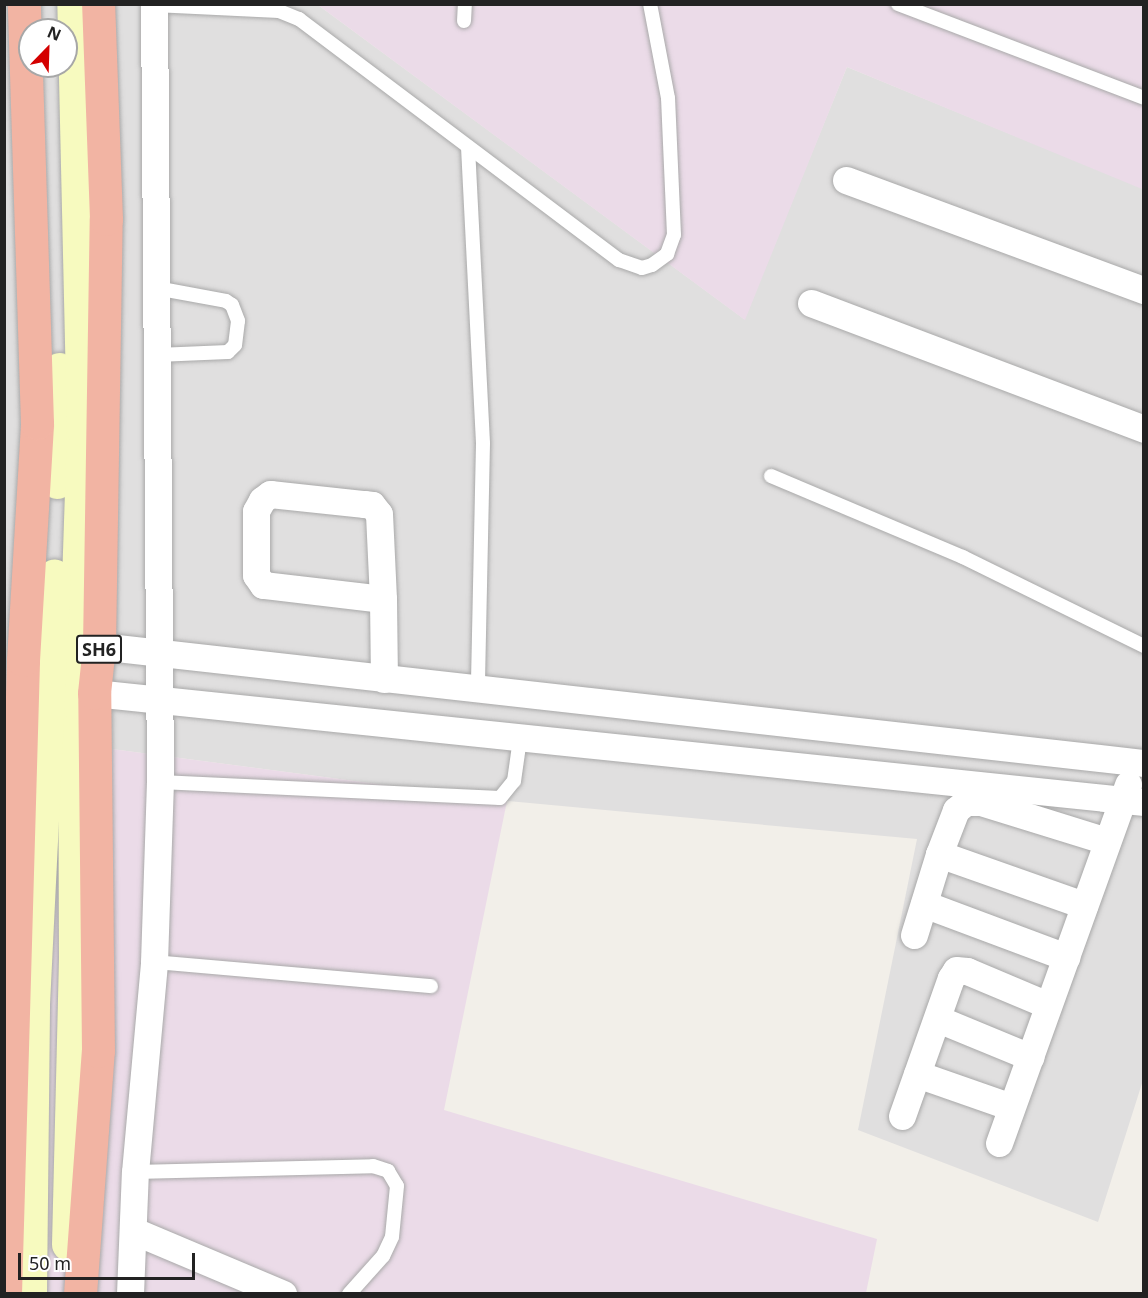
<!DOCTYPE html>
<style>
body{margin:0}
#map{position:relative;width:1148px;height:1298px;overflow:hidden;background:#f2efe9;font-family:"Noto Sans",sans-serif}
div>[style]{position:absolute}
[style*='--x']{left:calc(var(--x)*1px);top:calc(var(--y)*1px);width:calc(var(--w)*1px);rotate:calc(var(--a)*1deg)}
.residential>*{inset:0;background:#e0dfdf}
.industrial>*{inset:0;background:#ebdbe8}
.roads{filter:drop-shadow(0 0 2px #a9a9a9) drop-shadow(0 0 2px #a9a9a9)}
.service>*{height:14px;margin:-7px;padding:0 7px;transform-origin:7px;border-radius:7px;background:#fff}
.minor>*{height:27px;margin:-13.5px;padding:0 13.5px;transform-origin:13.5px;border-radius:13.5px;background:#fff}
.secondary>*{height:33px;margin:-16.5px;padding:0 16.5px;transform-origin:16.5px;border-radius:16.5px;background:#f7fabf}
.trunk>*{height:33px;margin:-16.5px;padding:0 16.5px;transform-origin:16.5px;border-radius:16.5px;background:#f2b4a3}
span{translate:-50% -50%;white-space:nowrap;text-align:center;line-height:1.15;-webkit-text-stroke:5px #fff;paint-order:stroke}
.shield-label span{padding:2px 4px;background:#fff;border:2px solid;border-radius:4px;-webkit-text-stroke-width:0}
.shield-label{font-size:18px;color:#222;font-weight:700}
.frame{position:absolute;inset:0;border:6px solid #222;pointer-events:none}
.north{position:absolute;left:18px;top:18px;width:60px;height:60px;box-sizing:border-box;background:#fff;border:2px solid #a7a7a7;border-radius:50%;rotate:23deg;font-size:16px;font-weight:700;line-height:24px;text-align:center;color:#222}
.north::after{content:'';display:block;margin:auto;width:21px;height:27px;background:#d40000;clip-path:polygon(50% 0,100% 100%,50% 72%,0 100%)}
.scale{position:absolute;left:18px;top:1253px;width:177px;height:27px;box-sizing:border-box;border:3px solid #222;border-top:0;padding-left:8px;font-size:18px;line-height:21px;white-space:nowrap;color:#222;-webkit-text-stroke:4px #fff;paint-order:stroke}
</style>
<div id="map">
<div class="residential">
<div style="clip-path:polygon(evenodd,5px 5px,318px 5px,744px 319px,847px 67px,1142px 188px,1143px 186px,1144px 1077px,1098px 1222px,858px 1130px,917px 839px,507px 801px,5px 735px,5px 5px,30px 30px,66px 30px,66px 66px,30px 66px,30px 30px)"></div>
</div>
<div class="industrial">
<div style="clip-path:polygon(318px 5px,1136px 5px,1144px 7px,1143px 186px,1142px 189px,847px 67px,745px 320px)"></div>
<div style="clip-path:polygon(5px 735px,507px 801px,444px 1110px,877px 1239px,866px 1293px,5px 1294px)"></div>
</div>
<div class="roads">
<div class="service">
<div style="--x:898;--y:4;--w:263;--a:20.9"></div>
<div style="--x:154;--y:5;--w:125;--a:2.7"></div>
<div style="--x:279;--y:11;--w:22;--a:22"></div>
<div style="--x:299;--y:19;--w:401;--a:37"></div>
<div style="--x:619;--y:260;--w:24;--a:19"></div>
<div style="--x:642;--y:268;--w:10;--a:-17"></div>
<div style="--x:652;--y:265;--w:19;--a:-36"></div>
<div style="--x:667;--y:254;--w:20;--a:-70"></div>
<div style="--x:674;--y:235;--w:137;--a:-92.5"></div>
<div style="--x:668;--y:98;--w:96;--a:-100.8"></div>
<div style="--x:464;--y:21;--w:17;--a:-87"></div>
<div style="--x:468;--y:147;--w:296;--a:87.1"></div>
<div style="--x:483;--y:443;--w:247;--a:91.2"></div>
<div style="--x:156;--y:288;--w:71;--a:10.5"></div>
<div style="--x:226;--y:301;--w:7;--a:34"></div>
<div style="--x:232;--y:305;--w:17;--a:69"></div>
<div style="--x:238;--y:321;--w:24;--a:97"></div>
<div style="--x:235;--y:345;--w:10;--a:135"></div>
<div style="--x:228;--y:352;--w:71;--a:177.6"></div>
<div style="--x:771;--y:476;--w:208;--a:22.9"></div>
<div style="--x:963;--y:557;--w:202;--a:26.2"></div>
<div style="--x:160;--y:782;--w:340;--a:2.7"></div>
<div style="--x:500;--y:798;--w:22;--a:-51"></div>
<div style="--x:514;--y:781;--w:42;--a:-81.9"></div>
<div style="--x:154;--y:962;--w:278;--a:5"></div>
<div style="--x:135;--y:1172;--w:238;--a:-1.4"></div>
<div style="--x:373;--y:1166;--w:16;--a:18"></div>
<div style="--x:388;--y:1171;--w:17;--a:59"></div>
<div style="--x:397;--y:1186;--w:51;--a:95.6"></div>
<div style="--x:392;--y:1237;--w:21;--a:115"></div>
<div style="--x:383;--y:1256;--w:51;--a:131.8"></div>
</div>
<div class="minor">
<div style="--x:846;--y:180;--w:318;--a:20.3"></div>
<div style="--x:811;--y:303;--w:356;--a:20.7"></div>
<div style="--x:383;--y:599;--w:121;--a:-173.3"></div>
<div style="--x:263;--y:585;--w:12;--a:-125"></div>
<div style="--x:256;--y:575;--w:64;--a:-90"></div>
<div style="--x:256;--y:511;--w:13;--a:-61"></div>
<div style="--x:262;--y:500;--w:10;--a:-37"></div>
<div style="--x:270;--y:494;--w:95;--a:6.1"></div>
<div style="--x:364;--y:504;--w:8;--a:7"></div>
<div style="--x:372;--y:505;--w:11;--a:52"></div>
<div style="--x:379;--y:514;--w:85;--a:87.3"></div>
<div style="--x:383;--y:599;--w:80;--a:89.3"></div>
<div style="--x:99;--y:646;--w:1052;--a:6.39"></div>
<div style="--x:94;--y:693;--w:1056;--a:5.93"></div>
<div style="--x:939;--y:854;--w:154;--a:19.4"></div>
<div style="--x:924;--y:904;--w:152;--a:20.5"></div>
<div style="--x:914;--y:935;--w:85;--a:-72.8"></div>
<div style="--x:939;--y:854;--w:47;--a:-68.9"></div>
<div style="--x:956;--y:810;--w:13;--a:-39"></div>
<div style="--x:966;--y:802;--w:15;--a:0"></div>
<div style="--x:981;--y:802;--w:132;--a:17.2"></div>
<div style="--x:938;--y:1019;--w:100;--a:22.4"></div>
<div style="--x:917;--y:1074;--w:100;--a:19.3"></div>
<div style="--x:902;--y:1116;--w:146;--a:-70.5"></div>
<div style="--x:951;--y:978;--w:9;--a:-58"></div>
<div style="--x:956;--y:970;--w:11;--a:5"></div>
<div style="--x:967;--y:971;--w:88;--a:22.8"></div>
<div style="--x:999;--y:1143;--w:381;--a:-70.2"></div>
<div style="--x:134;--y:1231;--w:162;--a:22.9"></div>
<div style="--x:130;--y:1294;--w:122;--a:-87.7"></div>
<div style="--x:135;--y:1172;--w:211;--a:-84.8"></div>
<div style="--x:154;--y:962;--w:180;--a:-88.1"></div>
<div style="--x:160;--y:782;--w:778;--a:-90.44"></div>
</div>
<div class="secondary">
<div style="--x:57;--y:482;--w:113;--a:-89"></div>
<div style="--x:68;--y:1244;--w:285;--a:-88.6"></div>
<div style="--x:75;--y:959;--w:257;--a:-90.2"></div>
<div style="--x:74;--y:702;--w:272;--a:-88.1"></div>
<div style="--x:83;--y:430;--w:426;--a:-91.3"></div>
<div style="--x:30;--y:1294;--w:290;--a:-89.4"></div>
<div style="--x:33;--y:1004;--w:429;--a:-87.2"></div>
</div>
<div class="trunk">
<div style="--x:5;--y:1294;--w:634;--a:-88.37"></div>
<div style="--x:23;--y:660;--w:237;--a:-86.6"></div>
<div style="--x:37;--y:423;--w:419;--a:-91.8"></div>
<div style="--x:80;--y:1294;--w:244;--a:-85.8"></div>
<div style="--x:98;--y:1051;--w:358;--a:-90.6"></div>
<div style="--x:94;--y:693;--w:47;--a:-83.9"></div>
<div style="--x:99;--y:646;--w:427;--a:-89.1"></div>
<div style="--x:106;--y:219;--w:215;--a:-92.1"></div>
</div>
</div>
<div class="shield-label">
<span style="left:99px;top:649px">SH6</span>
</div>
<div class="frame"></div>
<div class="north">N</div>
<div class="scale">50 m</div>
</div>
